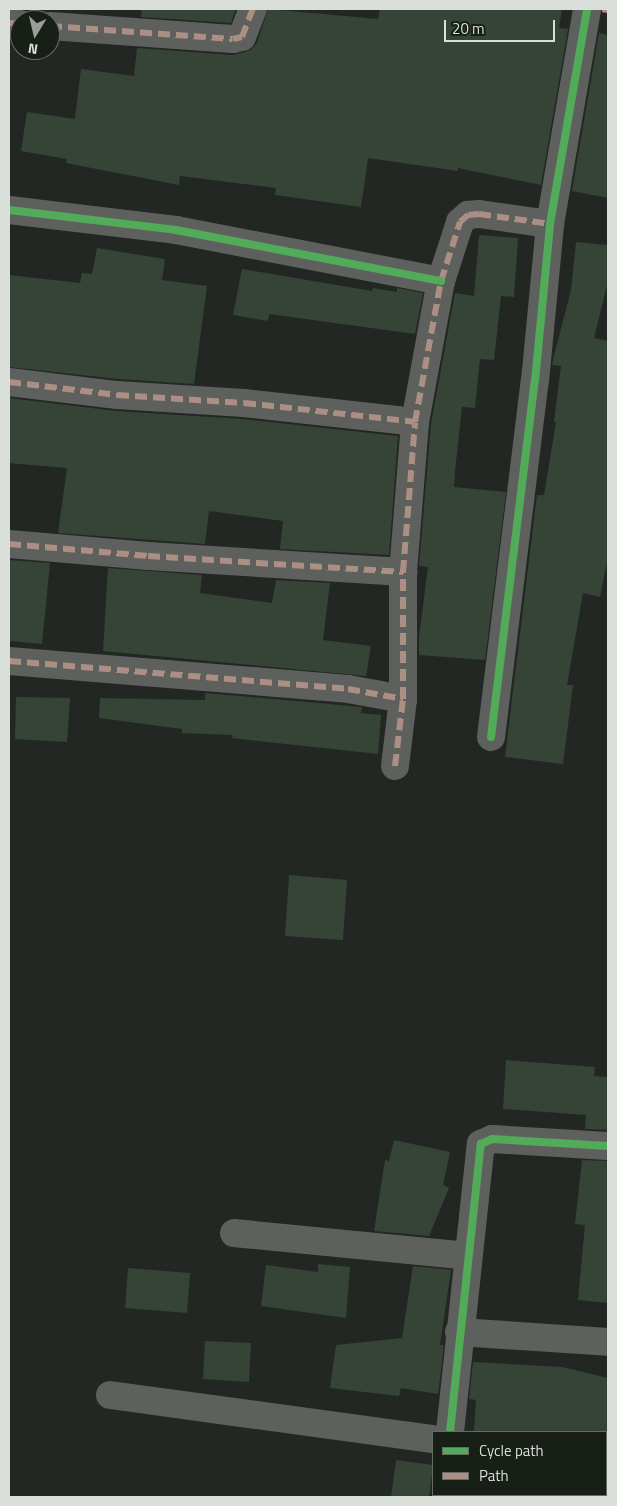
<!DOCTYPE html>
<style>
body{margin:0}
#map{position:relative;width:617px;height:1506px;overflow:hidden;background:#232723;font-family:"Titillium Web",sans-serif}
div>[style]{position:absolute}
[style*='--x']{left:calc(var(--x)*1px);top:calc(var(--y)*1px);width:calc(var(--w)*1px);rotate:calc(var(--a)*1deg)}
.building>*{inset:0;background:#354436}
.minor>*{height:28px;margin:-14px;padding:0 14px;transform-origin:14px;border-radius:14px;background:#5e605e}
.quiet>*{height:6px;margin-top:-3px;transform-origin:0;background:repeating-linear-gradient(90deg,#ac8f84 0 12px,transparent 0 18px)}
.cycleway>*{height:8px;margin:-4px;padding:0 4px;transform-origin:4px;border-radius:4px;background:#51ab58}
span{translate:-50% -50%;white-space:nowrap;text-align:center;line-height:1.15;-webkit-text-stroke:4px #181f17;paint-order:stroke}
.frame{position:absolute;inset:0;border:10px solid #dadfd9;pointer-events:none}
.legend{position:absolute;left:432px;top:1431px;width:175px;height:65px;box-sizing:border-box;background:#181f17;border:1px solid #666c65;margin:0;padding:6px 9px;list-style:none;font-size:15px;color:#dadfd9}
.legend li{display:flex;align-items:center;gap:10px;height:25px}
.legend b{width:25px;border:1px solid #666c65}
.north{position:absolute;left:10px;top:10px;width:50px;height:50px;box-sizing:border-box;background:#181f17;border:1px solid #666c65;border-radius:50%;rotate:189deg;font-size:14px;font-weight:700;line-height:20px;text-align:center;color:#dadfd9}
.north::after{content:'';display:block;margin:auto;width:18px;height:22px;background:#9a9f99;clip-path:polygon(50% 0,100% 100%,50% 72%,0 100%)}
.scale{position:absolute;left:444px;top:20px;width:111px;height:22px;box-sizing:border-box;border:2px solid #dadfd9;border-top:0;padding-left:6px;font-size:15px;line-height:18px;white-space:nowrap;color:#dadfd9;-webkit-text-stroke:4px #181f17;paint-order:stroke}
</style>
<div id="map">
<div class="building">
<div style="clip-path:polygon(142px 9px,236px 9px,231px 23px,141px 17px)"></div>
<div style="clip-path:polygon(268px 9px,378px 19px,380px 9px,562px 9px,559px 28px,568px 29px,541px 185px,458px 168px,458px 171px,368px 158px,361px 207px,275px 195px,276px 188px,180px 176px,179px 185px,66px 163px,67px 159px,21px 151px,27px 112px,75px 119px,81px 69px,134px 76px,137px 48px,232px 55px,245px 52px,252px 49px,257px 43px)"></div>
<div style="clip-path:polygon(599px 33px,608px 35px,608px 198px,572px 191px)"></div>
<div style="clip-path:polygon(479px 235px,518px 238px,514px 297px,501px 296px,494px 360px,480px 359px,475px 408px,462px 407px,455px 471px,454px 487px,506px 492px,485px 660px,419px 655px,419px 637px,428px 567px,419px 566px,431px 424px,455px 293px,474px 296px)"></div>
<div style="clip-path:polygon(576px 242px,608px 245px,608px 281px,594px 338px,608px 341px,608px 557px,600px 597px,583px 593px,567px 685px,573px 685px,563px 764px,505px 757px,537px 495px,544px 495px,556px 422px,554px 422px,561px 366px,552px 365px,553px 360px,571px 290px)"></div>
<div style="clip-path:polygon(97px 248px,165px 259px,162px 280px,207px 286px,194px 384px,118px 379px,9px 367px,9px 275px,80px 283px,82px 273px,92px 274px)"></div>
<div style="clip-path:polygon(242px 269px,372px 291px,373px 288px,397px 292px,397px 288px,423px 293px,415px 334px,269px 314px,268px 321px,233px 315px)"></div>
<div style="clip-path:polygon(9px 398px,116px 411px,243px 419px,398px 436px,389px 555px,280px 549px,283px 521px,209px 511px,205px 544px,58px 533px,67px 468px,9px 463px)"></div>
<div style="clip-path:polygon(9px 560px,50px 563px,42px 644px,9px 641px)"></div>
<div style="clip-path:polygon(108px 568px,202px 575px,200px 593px,272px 603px,276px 580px,330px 583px,323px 640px,371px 646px,366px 676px,103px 651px)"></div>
<div style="clip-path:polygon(205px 693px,362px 707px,361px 713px,381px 715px,378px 754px,232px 738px,233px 735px,182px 733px,182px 729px,99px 718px,100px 698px,205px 700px)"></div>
<div style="clip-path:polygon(16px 697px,70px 698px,67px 742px,15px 739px)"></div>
<div style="clip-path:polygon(289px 875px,347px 880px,343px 940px,285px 936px)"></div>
<div style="clip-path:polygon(506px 1060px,595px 1067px,594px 1076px,608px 1077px,608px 1130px,585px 1129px,586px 1115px,503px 1109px)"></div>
<div style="clip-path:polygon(394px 1140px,450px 1152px,443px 1185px,449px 1188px,429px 1236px,374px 1231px,385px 1160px,389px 1161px)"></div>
<div style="clip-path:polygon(582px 1160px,608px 1161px,608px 1303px,578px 1300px,585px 1225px,575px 1224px)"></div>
<div style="clip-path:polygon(318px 1264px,350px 1267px,346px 1318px,261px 1306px,266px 1265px,318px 1272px)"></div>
<div style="clip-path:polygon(413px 1266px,451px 1270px,440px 1345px,444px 1345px,438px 1394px,401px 1388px,399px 1396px,330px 1388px,336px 1345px,402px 1338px)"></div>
<div style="clip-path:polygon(128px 1268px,190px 1273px,187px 1313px,125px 1308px)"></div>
<div style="clip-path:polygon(205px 1341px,251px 1343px,249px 1382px,203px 1379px)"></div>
<div style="clip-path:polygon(473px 1362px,562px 1367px,608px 1378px,608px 1432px,474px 1432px,476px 1400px,469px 1399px)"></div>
<div style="clip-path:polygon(396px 1460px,433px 1465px,429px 1497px,391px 1497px)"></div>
</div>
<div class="minor">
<div style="--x:9;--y:23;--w:11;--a:5"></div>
<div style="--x:50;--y:26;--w:183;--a:4.1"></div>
<div style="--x:233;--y:39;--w:9;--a:-13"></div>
<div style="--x:242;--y:37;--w:30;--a:-69"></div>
<div style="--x:9;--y:210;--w:168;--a:6.8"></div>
<div style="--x:176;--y:230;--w:270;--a:10.9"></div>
<div style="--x:9;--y:382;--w:109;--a:6.9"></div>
<div style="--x:117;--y:395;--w:127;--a:3.6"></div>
<div style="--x:244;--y:403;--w:172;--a:6.3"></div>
<div style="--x:9;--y:544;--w:140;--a:4.9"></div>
<div style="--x:148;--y:556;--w:256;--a:3.6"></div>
<div style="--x:9;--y:661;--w:340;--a:4.7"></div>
<div style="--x:348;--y:689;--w:56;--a:10.3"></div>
<div style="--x:491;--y:737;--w:359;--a:-83"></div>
<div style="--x:535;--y:381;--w:158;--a:-84.5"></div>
<div style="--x:550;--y:224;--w:218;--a:-80.2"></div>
<div style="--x:395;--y:766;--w:67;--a:-83.2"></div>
<div style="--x:403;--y:699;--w:127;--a:-90"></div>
<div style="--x:403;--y:572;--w:150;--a:-85.4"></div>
<div style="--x:415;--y:422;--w:143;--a:-79.6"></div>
<div style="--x:441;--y:281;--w:62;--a:-72.1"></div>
<div style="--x:460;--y:222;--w:11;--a:-41"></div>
<div style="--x:468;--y:215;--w:11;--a:-5"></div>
<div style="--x:479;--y:214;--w:72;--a:8"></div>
<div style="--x:234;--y:1233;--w:235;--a:5.6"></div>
<div style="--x:459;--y:1332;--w:149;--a:3.8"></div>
<div style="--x:110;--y:1395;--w:326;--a:7.8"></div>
<div style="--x:450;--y:1432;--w:290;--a:-83.9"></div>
<div style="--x:481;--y:1144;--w:12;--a:-24"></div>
<div style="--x:492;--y:1139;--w:116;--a:3.5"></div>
<div style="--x:446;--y:1497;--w:2;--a:-63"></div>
</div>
<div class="quiet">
<div style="--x:602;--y:9;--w:6;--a:9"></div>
<div style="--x:9;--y:23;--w:11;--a:5"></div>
<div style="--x:50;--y:26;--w:183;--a:4.1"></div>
<div style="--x:233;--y:39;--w:9;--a:-13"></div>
<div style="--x:242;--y:37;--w:30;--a:-69"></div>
<div style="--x:9;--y:382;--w:109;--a:6.9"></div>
<div style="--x:117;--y:395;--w:127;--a:3.6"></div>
<div style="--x:244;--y:403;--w:172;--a:6.3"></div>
<div style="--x:9;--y:544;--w:140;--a:4.9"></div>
<div style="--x:148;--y:556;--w:256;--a:3.6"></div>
<div style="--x:9;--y:661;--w:340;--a:4.7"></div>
<div style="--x:348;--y:689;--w:56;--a:10.3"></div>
<div style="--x:395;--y:766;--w:67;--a:-83.2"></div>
<div style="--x:403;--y:699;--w:127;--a:-90"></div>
<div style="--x:403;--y:572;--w:150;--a:-85.4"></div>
<div style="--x:415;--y:422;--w:143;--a:-79.6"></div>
<div style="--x:441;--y:281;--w:62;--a:-72.1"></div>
<div style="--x:460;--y:222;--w:11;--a:-41"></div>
<div style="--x:468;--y:215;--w:11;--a:-5"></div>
<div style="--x:479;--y:214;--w:72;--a:8"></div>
</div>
<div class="cycleway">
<div style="--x:9;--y:210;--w:168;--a:6.8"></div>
<div style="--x:176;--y:230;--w:270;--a:10.9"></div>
<div style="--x:491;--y:737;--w:359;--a:-83"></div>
<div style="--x:535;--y:381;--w:158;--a:-84.5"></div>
<div style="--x:550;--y:224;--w:218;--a:-80.2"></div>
<div style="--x:450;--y:1432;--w:290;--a:-83.9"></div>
<div style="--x:481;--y:1144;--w:12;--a:-24"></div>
<div style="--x:492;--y:1139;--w:116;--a:3.5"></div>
</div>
<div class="frame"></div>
<ul class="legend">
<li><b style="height:6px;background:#51ab58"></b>Cycle path</li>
<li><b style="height:6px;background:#ac8f84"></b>Path</li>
</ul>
<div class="north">N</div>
<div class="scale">20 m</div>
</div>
